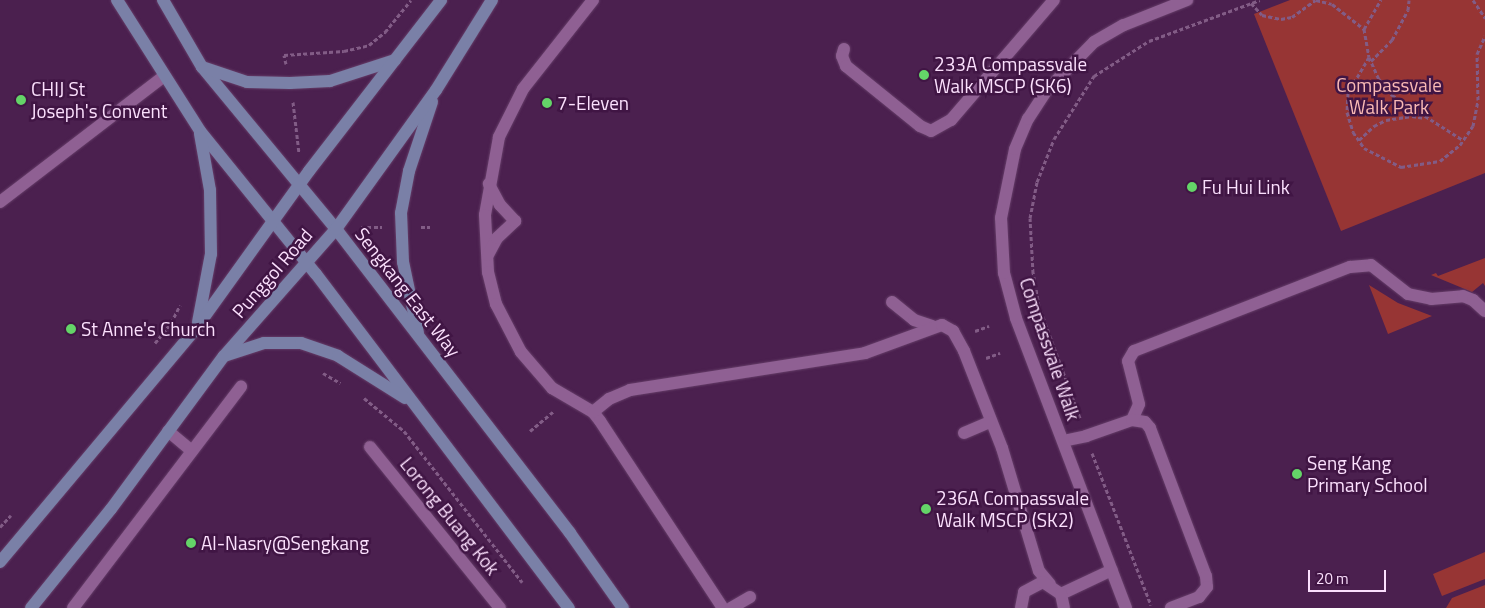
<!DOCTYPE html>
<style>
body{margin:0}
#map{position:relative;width:1485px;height:608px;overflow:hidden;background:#4b204f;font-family:"Titillium Web",sans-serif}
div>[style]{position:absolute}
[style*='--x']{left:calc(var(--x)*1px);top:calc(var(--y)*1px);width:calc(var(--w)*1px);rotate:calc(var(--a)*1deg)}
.green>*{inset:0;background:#973534}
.path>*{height:3px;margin-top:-1.5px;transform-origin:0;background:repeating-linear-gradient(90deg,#825c86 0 4px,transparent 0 6.5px)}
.roads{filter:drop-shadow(0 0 1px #653d68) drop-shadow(0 0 1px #653d68)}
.lane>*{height:12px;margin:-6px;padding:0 6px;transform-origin:6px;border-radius:6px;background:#8f6093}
.street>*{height:12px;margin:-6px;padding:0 6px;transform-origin:6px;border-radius:6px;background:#8f6093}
.secondary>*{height:12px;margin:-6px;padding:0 6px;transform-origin:6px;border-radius:6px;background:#7a80a7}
.dots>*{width:14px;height:14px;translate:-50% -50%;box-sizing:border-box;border:2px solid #401544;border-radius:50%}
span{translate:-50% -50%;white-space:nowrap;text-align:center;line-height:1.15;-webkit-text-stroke:5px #401544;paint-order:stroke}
.poi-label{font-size:19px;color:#fbe0fd}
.left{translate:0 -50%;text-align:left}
.park-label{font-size:19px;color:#f9b9b4}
.street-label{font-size:19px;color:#fbe0fd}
.scale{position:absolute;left:1308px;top:570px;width:78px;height:22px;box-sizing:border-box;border:2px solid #fbe0fd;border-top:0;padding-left:6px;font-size:15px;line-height:18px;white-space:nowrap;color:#fbe0fd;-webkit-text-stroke:4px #401544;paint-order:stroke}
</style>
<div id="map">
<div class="green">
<div style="clip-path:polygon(1290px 0,1485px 0,1485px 173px,1341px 231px,1254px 14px)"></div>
<div style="clip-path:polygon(1485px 258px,1485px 286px,1483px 283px,1472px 292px,1431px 275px,1436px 273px,1438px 276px)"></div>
<div style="clip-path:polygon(1369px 285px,1398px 303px,1432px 316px,1388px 334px)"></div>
<div style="clip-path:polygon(1485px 552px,1485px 579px,1442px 596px,1433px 574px)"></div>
<div style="clip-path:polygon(1485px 585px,1485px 608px,1446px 608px,1452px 598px)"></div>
</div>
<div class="path">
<div style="--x:1316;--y:0;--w:16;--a:14"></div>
<div style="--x:1332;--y:4;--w:41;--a:38"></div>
<div style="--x:1364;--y:29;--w:28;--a:80"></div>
<div style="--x:1369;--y:57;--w:42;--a:120.3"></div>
<div style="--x:1348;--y:93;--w:19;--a:93"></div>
<div style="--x:1347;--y:112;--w:21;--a:73"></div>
<div style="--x:1353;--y:132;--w:19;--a:55"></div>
<div style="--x:1364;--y:148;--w:42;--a:27.2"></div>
<div style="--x:1401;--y:167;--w:39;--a:-9"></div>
<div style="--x:1440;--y:161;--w:26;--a:-39"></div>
<div style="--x:1460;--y:145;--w:23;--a:-56"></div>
<div style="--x:1473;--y:126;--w:26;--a:-79"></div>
<div style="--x:1478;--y:100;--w:46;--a:-91.2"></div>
<div style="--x:1477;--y:54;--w:20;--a:-66"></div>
<div style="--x:1473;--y:0;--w:22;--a:56"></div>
<div style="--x:1251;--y:3;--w:16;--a:47"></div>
<div style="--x:1262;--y:15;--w:19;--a:12"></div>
<div style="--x:1281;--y:19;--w:11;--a:-10"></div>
<div style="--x:1292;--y:17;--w:29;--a:-36"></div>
<div style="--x:1364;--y:29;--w:34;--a:-60"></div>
<div style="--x:1369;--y:57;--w:24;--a:66"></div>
<div style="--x:1379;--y:79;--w:21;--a:51"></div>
<div style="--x:1392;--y:95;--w:84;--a:32.4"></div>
<div style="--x:1371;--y:61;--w:30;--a:-45"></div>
<div style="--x:1392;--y:40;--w:34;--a:-62"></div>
<div style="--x:1408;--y:10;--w:10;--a:-84"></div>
<div style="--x:286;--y:64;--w:9;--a:-103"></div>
<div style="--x:284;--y:55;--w:60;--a:-3.8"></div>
<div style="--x:344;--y:51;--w:26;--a:-13"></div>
<div style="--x:369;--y:45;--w:21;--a:-39"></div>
<div style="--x:385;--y:32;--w:41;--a:-50.9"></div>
<div style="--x:293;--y:102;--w:51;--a:83.3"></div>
<div style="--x:1359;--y:140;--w:21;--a:-43"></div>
<div style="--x:1374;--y:126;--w:13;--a:-27"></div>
<div style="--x:1386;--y:120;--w:26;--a:-9"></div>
<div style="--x:1412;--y:116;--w:13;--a:9"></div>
<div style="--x:361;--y:227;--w:21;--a:0"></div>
<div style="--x:421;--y:227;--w:9;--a:0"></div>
<div style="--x:975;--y:331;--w:15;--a:-20"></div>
<div style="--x:155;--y:343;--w:26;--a:-51"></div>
<div style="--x:171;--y:323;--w:20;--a:-63"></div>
<div style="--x:986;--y:358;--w:15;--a:-20"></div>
<div style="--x:323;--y:373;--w:20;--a:30"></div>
<div style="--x:364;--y:398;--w:52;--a:39.5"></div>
<div style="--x:404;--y:431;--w:192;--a:52"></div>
<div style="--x:1080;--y:418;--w:119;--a:-110.1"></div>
<div style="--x:1039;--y:306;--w:34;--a:-100"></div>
<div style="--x:1033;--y:273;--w:55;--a:-93.1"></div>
<div style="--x:1030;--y:218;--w:37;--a:-79"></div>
<div style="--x:1037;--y:182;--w:46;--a:-68.4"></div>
<div style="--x:1054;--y:139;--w:75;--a:-57.6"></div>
<div style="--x:1094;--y:76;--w:65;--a:-32.5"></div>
<div style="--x:1149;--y:41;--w:118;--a:-20.3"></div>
<div style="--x:530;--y:431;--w:31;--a:-40"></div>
<div style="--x:1092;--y:453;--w:163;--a:68.8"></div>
<div style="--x:0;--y:527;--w:16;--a:-47"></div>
</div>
<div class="roads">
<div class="lane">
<div style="--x:593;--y:0;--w:113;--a:128.2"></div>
<div style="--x:523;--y:89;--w:54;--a:116.6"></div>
<div style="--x:499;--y:137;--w:79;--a:100.2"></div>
<div style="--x:485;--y:215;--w:57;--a:87"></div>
<div style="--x:488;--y:272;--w:33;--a:76"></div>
<div style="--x:496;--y:304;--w:54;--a:62.5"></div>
<div style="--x:521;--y:352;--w:48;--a:49.3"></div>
<div style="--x:552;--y:388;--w:48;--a:30.3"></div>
<div style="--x:593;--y:412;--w:11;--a:52"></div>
<div style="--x:600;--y:421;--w:224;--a:56.7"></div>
<div style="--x:844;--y:49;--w:7;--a:106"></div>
<div style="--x:842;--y:56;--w:11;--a:68"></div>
<div style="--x:846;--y:66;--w:95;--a:39"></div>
<div style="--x:920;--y:126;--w:12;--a:24"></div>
<div style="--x:931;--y:131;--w:23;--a:-29"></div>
<div style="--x:951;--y:120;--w:158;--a:-49.4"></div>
<div style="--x:0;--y:202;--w:207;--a:-37.5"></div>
<div style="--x:488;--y:255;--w:19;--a:-62"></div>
<div style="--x:497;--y:238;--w:25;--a:-43"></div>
<div style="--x:515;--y:221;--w:22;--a:-133"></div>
<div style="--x:500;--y:205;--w:24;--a:-118"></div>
<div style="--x:892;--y:302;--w:28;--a:39"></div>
<div style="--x:914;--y:320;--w:19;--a:18"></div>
<div style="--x:593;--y:412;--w:21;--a:-39"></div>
<div style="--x:609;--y:399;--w:23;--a:-23"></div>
<div style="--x:630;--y:390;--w:238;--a:-8.9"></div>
<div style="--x:865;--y:353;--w:82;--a:-20"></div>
<div style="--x:942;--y:325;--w:13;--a:29"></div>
<div style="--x:953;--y:331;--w:23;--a:61"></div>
<div style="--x:964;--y:351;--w:104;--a:68.6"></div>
<div style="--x:1002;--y:448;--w:128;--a:73.3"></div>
<div style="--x:1039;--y:571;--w:17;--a:50"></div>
<div style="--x:1132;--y:420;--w:17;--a:-66"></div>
<div style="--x:1139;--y:404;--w:44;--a:-104.3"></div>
<div style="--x:1128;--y:361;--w:12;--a:-59"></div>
<div style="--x:1134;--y:351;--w:232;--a:-21.3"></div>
<div style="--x:1350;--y:267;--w:21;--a:-5"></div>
<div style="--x:1371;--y:265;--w:47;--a:38.1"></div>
<div style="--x:1408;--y:294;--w:24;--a:12"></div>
<div style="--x:1431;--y:299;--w:32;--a:-5"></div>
<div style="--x:1463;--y:296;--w:11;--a:22"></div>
<div style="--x:1473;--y:300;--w:16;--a:43"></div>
<div style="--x:964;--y:433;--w:28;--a:-23"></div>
<div style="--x:1063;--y:441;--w:24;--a:-12"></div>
<div style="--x:1086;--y:436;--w:49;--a:-19.2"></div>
<div style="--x:1132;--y:420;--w:13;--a:9"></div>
<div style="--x:1145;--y:422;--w:8;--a:50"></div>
<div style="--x:1150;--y:428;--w:158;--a:69.3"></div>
<div style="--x:1206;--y:576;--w:11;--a:85"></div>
<div style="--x:1207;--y:587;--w:13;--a:129"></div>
<div style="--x:1199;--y:597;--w:30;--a:159"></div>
<div style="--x:1061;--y:594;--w:56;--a:-25.2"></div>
<div style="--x:731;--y:608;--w:22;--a:-30"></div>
<div style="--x:1021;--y:608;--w:16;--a:-79"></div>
<div style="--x:1024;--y:592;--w:21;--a:-28"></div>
<div style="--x:1043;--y:582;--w:22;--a:34"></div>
<div style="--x:1061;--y:594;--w:14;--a:78"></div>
</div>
<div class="street">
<div style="--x:168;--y:431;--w:31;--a:40"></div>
<div style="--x:370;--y:447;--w:207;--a:51.1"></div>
<div style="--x:73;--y:608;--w:278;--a:-52.8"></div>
<div style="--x:1126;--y:608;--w:310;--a:-110.8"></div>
<div style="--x:1016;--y:318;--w:47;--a:-104.9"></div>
<div style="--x:1004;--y:273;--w:55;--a:-93.1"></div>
<div style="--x:1001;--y:218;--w:70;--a:-78.5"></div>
<div style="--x:1015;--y:149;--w:33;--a:-67"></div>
<div style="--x:1028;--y:119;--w:35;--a:-57"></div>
<div style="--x:1047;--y:90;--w:67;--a:-45.6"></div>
<div style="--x:1094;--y:42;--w:34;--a:-30"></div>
<div style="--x:1124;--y:25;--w:68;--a:-21.6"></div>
</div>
<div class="secondary">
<div style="--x:117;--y:0;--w:155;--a:57.6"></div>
<div style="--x:200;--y:131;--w:184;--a:51"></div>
<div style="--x:316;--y:274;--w:419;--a:52.9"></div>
<div style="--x:163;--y:0;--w:78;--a:59.8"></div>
<div style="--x:202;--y:67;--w:210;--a:50.4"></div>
<div style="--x:336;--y:229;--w:384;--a:52.4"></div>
<div style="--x:570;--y:533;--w:92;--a:54.8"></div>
<div style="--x:202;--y:67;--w:47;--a:18.4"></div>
<div style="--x:247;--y:82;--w:43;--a:1.3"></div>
<div style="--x:290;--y:83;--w:40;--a:-2.9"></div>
<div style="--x:330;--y:81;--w:68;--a:-17.9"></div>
<div style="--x:198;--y:322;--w:69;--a:-79.2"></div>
<div style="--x:211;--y:254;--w:64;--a:-90.9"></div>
<div style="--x:210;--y:190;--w:57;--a:-100.1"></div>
<div style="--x:418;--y:333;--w:73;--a:-101.9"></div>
<div style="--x:403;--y:262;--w:49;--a:-92.3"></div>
<div style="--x:401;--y:213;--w:43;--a:-79.2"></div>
<div style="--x:409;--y:171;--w:73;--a:-71.6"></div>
<div style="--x:224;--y:356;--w:42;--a:-18"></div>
<div style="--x:264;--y:343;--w:37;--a:0"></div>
<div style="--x:301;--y:343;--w:39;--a:19"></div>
<div style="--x:338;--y:356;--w:79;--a:32.1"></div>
<div style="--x:0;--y:562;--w:307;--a:-50"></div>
<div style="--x:197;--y:327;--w:192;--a:-54.3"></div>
<div style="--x:309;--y:171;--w:216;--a:-52.3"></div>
<div style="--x:31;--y:608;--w:127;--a:-51.1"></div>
<div style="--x:111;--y:509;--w:190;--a:-53.6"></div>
<div style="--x:224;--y:356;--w:169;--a:-48.6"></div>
<div style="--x:336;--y:229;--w:171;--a:-54.3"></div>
<div style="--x:436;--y:90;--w:106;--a:-58.1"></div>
</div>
</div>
<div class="dots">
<div style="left:924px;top:75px;background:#64d468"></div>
<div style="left:21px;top:100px;background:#64d468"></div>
<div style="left:547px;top:103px;background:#64d468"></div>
<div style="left:1192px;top:187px;background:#64d468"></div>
<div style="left:71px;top:329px;background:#64d468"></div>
<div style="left:1297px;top:474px;background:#64d468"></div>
<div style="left:926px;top:509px;background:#64d468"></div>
<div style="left:191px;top:543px;background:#64d468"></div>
</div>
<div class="poi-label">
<span class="left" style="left:934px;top:75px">233A Compassvale<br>Walk MSCP (SK6)</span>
<span class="left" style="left:31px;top:100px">CHIJ St<br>Joseph's Convent</span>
<span class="left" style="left:557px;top:103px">7-Eleven</span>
<span class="left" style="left:1202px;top:187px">Fu Hui Link</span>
<span class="left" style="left:81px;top:329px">St Anne's Church</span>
<span class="left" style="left:1307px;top:474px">Seng Kang<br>Primary School</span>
<span class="left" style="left:936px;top:509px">236A Compassvale<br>Walk MSCP (SK2)</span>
<span class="left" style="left:201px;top:543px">Al-Nasry@Sengkang</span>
</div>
<div class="park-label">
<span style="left:1389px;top:96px">Compassvale<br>Walk Park</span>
</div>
<div class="street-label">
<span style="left:272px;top:273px;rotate:-49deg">Punggol Road</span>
<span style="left:408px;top:292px;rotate:52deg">Sengkang East Way</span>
<span style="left:1050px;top:349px;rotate:71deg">Compassvale Walk</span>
<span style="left:450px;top:516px;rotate:51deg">Lorong Buang Kok</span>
</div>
<div class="scale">20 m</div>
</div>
